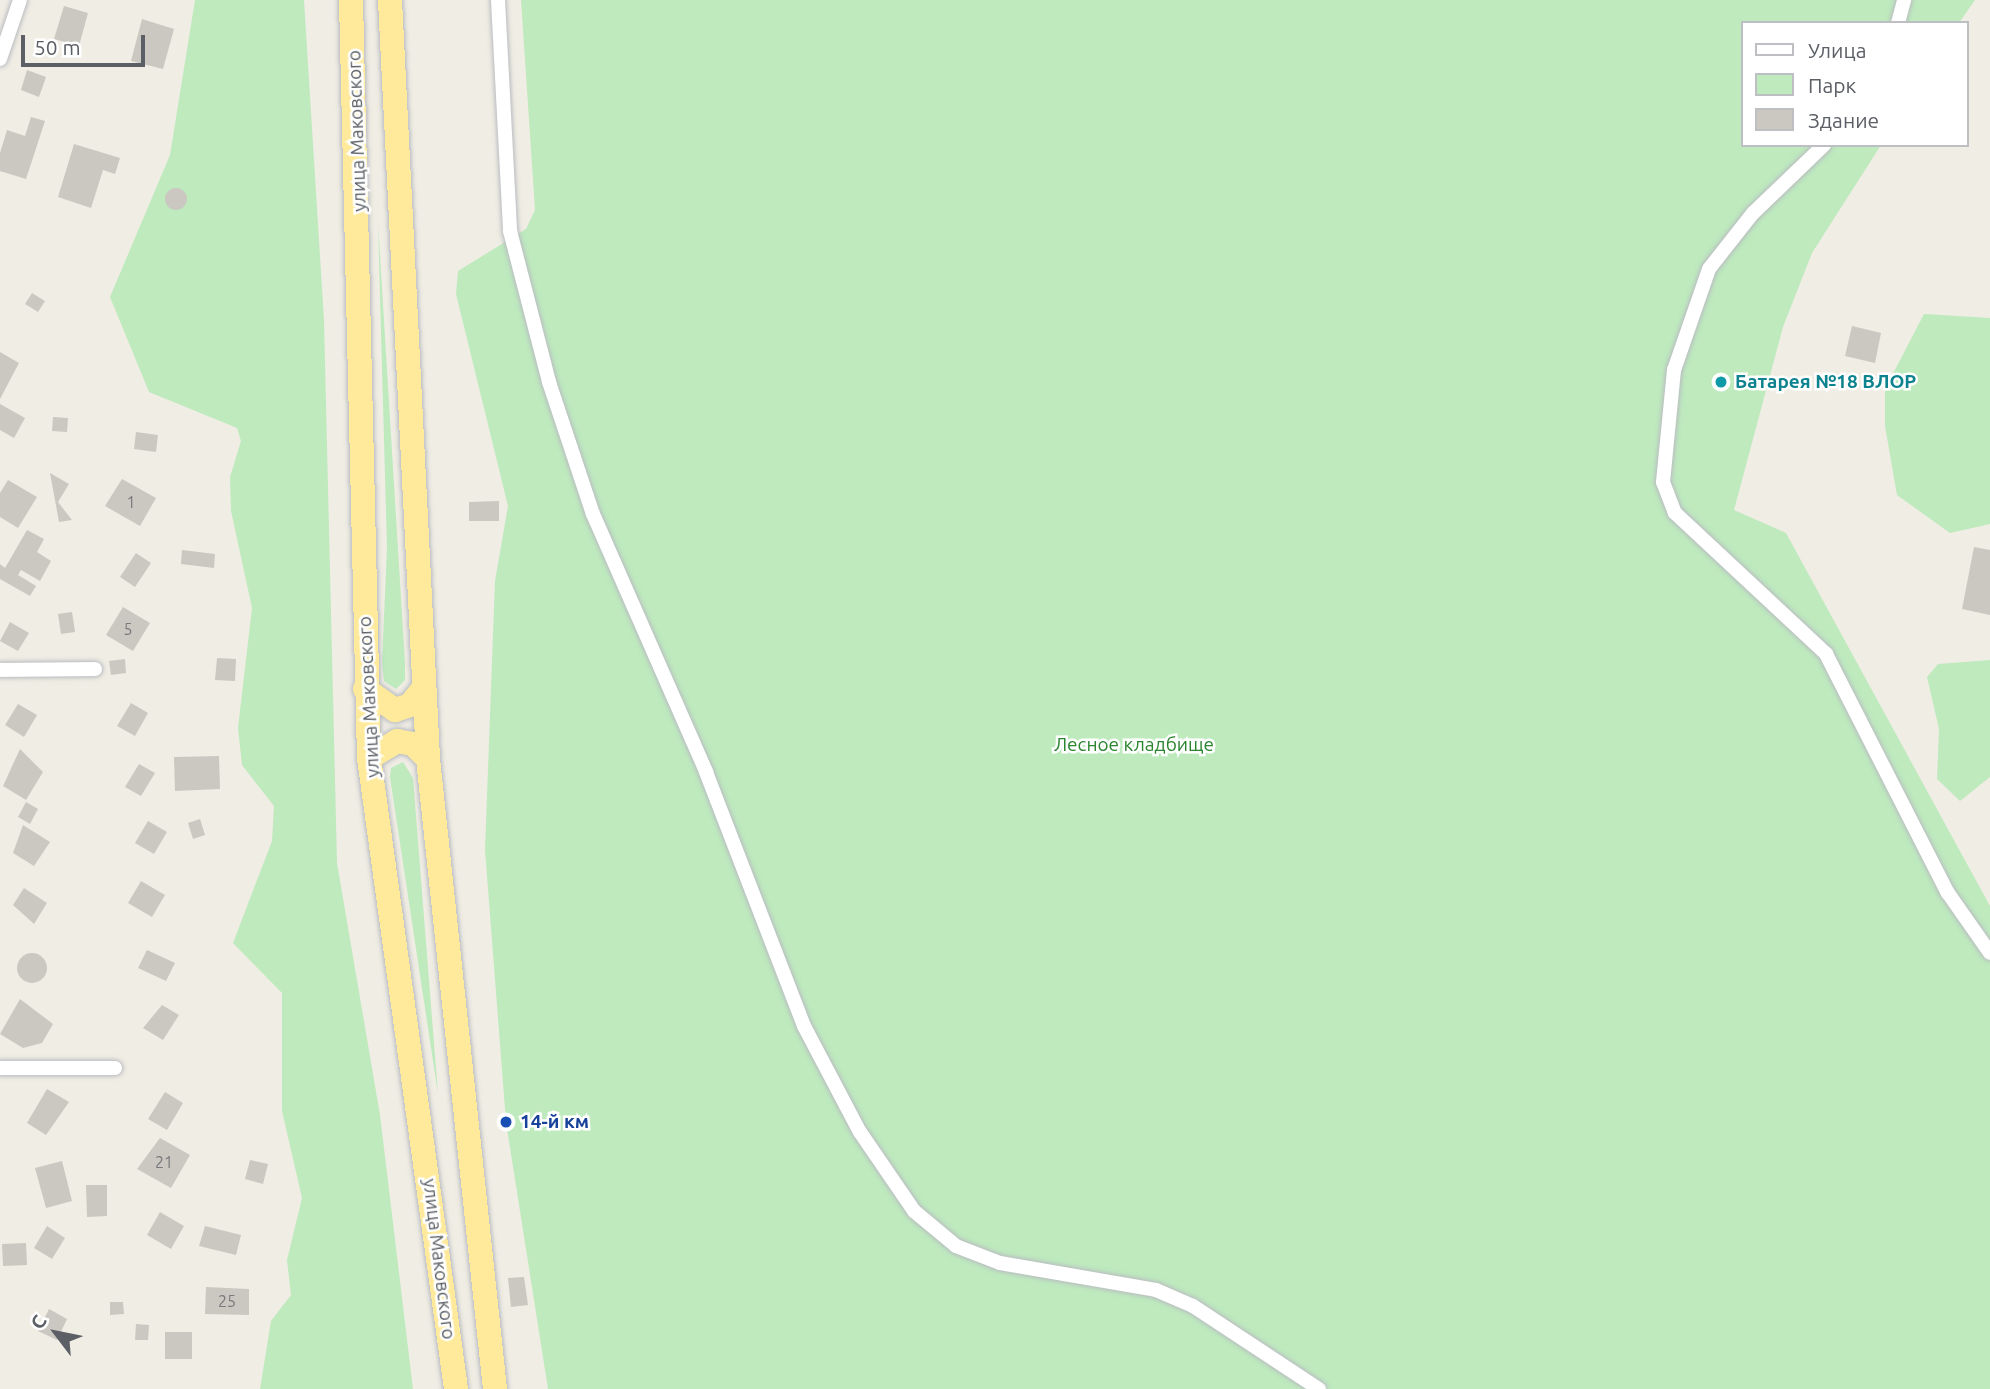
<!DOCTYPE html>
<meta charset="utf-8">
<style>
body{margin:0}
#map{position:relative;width:1990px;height:1389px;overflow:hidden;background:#f0ede4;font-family:Ubuntu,sans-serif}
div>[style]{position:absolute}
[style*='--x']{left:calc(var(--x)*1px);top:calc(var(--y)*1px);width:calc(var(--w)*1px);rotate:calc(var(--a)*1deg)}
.green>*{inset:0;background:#beeabe}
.building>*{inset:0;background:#cbc8c1}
.round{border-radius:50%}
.roads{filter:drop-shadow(0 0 2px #b9bcc1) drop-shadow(0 0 2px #b9bcc1)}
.minor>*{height:14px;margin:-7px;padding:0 7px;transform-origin:7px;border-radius:7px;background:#fff}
.trunk>*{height:24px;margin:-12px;padding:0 12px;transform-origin:12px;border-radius:12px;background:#ffea9b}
.dots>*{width:19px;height:19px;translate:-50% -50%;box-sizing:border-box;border:4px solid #fff;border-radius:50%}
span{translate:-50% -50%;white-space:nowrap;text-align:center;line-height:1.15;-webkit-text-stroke:5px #fff;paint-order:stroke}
.number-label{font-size:16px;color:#787a7d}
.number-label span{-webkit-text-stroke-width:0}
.street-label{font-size:19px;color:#5c6066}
.culture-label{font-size:19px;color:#0d838f;font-weight:700}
.left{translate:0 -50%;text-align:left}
.park-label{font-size:19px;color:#2c8530}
.transit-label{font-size:19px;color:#164399;font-weight:700}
.legend{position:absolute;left:1741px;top:21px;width:228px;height:126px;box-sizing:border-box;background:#fff;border:2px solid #bebfc2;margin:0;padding:9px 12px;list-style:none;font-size:21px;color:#5c6066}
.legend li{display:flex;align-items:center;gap:14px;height:35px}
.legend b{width:35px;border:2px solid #bebfc2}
.north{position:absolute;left:21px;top:1298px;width:70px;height:70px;-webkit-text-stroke:5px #fff;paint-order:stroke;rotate:302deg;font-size:19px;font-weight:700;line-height:28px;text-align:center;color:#5c6066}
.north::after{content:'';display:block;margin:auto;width:24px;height:32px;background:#5c6066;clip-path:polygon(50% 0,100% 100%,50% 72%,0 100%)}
.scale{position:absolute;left:21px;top:35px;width:124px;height:32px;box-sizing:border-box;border:4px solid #5c6066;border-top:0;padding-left:9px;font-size:21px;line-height:24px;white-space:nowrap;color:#5c6066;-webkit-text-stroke:5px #fff;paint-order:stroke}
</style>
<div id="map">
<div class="green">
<div style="clip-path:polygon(195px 0,304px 0,324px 320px,337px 863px,380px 1115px,413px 1389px,260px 1389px,271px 1321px,291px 1295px,287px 1260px,302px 1198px,282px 1111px,282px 993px,233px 943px,272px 841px,274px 806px,242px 765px,238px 728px,252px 608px,231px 511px,230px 477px,241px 441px,237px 428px,149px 392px,110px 297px,170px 155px)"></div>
<div style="clip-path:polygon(521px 0,1975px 0,1959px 23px,1743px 23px,1743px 145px,1881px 145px,1812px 253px,1783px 327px,1734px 510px,1786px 533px,1990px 906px,1990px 1389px,548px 1389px,506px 1122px,485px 850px,495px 581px,508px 506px,456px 294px,458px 271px,526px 229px,535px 210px)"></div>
<div style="clip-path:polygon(378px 223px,405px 663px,405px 680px,396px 689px,384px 681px,382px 663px,387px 548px)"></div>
<div style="clip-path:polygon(1924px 314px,1990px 318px,1990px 524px,1950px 533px,1897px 495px,1885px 426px,1885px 389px)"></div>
<div style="clip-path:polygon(1990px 660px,1990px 777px,1960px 801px,1937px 779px,1939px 729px,1927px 677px,1938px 664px)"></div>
<div style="clip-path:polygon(403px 762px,413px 778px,438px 1094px,390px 777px,391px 768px)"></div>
</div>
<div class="building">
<div style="clip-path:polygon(64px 6px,88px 13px,79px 46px,54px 39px)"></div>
<div style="clip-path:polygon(142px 19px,174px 29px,163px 69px,131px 61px)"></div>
<div style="clip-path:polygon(27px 70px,46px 77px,39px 97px,21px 90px)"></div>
<div style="clip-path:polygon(31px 117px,45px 121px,26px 179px,0 171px,0 153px,7px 130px,25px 136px)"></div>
<div style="clip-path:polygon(74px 144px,120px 158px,115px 174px,103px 170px,91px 208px,58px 197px)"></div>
<div class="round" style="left:165px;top:188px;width:22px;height:22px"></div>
<div style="clip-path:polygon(32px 293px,45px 301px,38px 312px,25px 304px)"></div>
<div style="clip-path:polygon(1852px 326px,1881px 333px,1875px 363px,1845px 356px)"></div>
<div style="clip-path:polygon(0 352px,19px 363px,0 399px)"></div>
<div style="clip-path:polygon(0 404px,25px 418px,14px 438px,0 430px)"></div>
<div style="clip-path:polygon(53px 417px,68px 418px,67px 432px,52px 431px)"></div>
<div style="clip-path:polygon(136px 432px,158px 435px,156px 452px,134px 449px)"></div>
<div style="clip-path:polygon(50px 473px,69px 484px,58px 502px,72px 520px,59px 522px)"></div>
<div style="clip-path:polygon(122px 479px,156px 498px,140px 526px,105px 506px)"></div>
<div style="clip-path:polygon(8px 480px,37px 497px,18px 528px,0 517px,0 493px)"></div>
<div style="clip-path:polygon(499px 501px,499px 521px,469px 521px,469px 502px)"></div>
<div style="clip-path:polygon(27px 530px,44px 539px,37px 552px,51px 561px,40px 581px,21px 570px,18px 575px,36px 586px,30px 596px,0 579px,0 564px,5px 568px)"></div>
<div style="clip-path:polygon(1974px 547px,1990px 550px,1990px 615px,1962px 609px)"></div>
<div style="clip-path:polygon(182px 550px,215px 554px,214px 568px,181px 564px)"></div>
<div style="clip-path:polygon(136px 553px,151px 563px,135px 587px,120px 577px)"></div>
<div style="clip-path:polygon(123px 607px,150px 623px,133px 651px,106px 635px)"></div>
<div style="clip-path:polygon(72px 612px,75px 632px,61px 634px,58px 614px)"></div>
<div style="clip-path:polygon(10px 622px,29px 633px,18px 651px,0 641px)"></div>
<div style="clip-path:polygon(217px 658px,236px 659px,235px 681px,215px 680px)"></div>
<div style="clip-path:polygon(125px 659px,126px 673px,111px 675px,109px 661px)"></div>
<div style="clip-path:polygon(131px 703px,148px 713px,135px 736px,117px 726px)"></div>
<div style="clip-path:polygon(18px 704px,37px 715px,24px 737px,5px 725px)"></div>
<div style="clip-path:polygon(20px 749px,43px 772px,26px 800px,3px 786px)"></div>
<div style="clip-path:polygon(219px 756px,220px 789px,175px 791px,174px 757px)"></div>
<div style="clip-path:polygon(139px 764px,155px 773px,141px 796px,125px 787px)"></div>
<div style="clip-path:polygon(26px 802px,38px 809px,30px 824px,18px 817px)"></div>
<div style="clip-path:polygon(200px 819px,205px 835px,193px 839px,188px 823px)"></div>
<div style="clip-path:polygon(148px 821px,167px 832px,154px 854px,135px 843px)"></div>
<div style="clip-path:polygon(23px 825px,50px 842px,34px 866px,13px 853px)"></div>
<div style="clip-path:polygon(141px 881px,165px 895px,152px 917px,128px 903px)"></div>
<div style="clip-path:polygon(24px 888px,47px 903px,34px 924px,13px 905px)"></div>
<div style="clip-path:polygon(147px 950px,175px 963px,166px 981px,138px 968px)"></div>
<div class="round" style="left:17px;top:953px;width:30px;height:30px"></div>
<div style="clip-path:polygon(20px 999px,53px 1024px,42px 1043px,23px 1048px,0 1034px)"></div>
<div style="clip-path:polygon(162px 1005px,179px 1015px,163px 1040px,143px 1028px)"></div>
<div style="clip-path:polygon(47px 1089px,69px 1102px,46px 1135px,27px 1123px)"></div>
<div style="clip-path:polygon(165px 1092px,183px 1103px,167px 1130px,148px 1119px)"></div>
<div style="clip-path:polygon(160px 1138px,190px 1155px,171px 1188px,137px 1169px)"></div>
<div style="clip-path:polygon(250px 1160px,268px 1164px,263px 1184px,245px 1179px)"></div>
<div style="clip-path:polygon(62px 1161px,72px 1201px,46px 1208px,35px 1168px)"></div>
<div style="clip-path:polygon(86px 1185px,107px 1185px,107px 1216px,87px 1217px)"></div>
<div style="clip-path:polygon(160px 1212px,184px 1226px,171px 1249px,147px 1235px)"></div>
<div style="clip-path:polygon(47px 1226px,65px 1238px,52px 1259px,34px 1248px)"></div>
<div style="clip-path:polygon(205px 1226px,241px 1235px,236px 1255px,199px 1246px)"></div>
<div style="clip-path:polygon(26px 1243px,27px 1265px,3px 1266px,2px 1244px)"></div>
<div style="clip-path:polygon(524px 1277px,528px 1305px,511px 1307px,508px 1278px)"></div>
<div style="clip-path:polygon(206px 1287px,249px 1289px,249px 1315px,205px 1314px)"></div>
<div style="clip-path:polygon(110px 1302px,123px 1302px,124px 1314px,110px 1315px)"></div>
<div style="clip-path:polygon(49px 1309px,67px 1319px,57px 1340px,38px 1331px)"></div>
<div style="clip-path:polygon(136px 1324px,149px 1325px,148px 1340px,135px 1340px)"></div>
<div style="clip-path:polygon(165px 1332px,192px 1332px,192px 1359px,165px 1359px)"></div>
</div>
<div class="roads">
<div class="minor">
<div style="--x:498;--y:0;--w:231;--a:87"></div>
<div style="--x:510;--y:231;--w:156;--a:75.5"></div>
<div style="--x:549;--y:382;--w:139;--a:71.6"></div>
<div style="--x:593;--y:514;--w:282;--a:66.3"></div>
<div style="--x:706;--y:772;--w:272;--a:68.9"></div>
<div style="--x:804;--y:1026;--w:120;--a:62.2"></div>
<div style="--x:860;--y:1132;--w:96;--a:55.6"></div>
<div style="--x:914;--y:1211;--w:55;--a:39.8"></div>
<div style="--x:956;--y:1246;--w:47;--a:21.1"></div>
<div style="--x:1000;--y:1263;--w:158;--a:9.8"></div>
<div style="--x:1156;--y:1290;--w:40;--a:23.4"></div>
<div style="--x:1193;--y:1306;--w:151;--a:33.4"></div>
<div style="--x:1898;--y:23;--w:24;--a:-75"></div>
<div style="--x:0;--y:59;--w:62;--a:-71.3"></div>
<div style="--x:1824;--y:145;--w:98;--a:136.2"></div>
<div style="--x:1753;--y:213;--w:71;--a:128.2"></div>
<div style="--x:1709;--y:269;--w:107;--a:109.1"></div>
<div style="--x:1674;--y:370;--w:113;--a:95.6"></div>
<div style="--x:1663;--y:482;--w:33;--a:69"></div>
<div style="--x:1675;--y:513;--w:207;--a:43"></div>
<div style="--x:1826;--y:654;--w:268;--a:63"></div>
<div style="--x:1948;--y:893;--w:73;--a:55"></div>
<div style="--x:0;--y:670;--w:95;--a:-0.6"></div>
<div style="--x:0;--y:1068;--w:115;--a:0"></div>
</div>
<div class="trunk">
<div style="--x:351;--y:0;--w:758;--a:88.64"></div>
<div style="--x:369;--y:758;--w:637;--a:82.15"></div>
<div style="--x:390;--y:0;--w:760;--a:87.13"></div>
<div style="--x:428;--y:759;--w:634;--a:83.93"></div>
<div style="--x:365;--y:689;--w:37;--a:35"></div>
<div style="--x:395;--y:710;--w:16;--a:-18"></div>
<div style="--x:410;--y:705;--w:22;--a:-51"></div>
<div style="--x:369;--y:758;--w:33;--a:-31"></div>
<div style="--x:397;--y:741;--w:16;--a:11"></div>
<div style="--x:413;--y:744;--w:21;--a:45"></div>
</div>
</div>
<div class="dots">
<div style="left:1721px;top:382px;background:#0f9aa8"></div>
<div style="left:506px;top:1122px;background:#1a4fb4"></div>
</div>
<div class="number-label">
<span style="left:131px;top:502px">1</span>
<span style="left:128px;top:629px">5</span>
<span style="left:164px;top:1162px">21</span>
<span style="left:227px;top:1301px">25</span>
</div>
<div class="street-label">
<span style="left:357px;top:131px;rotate:-92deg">улица Маковского</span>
<span style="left:369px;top:697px;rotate:-93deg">улица Маковского</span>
<span style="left:439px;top:1259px;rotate:83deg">улица Маковского</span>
</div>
<div class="culture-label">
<span class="left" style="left:1735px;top:382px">Батарея №18 ВЛОР</span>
</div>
<div class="park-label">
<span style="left:1134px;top:745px">Лесное кладбище</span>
</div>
<div class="transit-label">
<span class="left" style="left:520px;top:1122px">14-й км</span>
</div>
<ul class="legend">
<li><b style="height:9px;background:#fff"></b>Улица</li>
<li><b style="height:19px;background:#beeabe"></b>Парк</li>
<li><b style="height:19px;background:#cbc8c1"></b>Здание</li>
</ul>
<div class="north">С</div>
<div class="scale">50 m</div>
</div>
